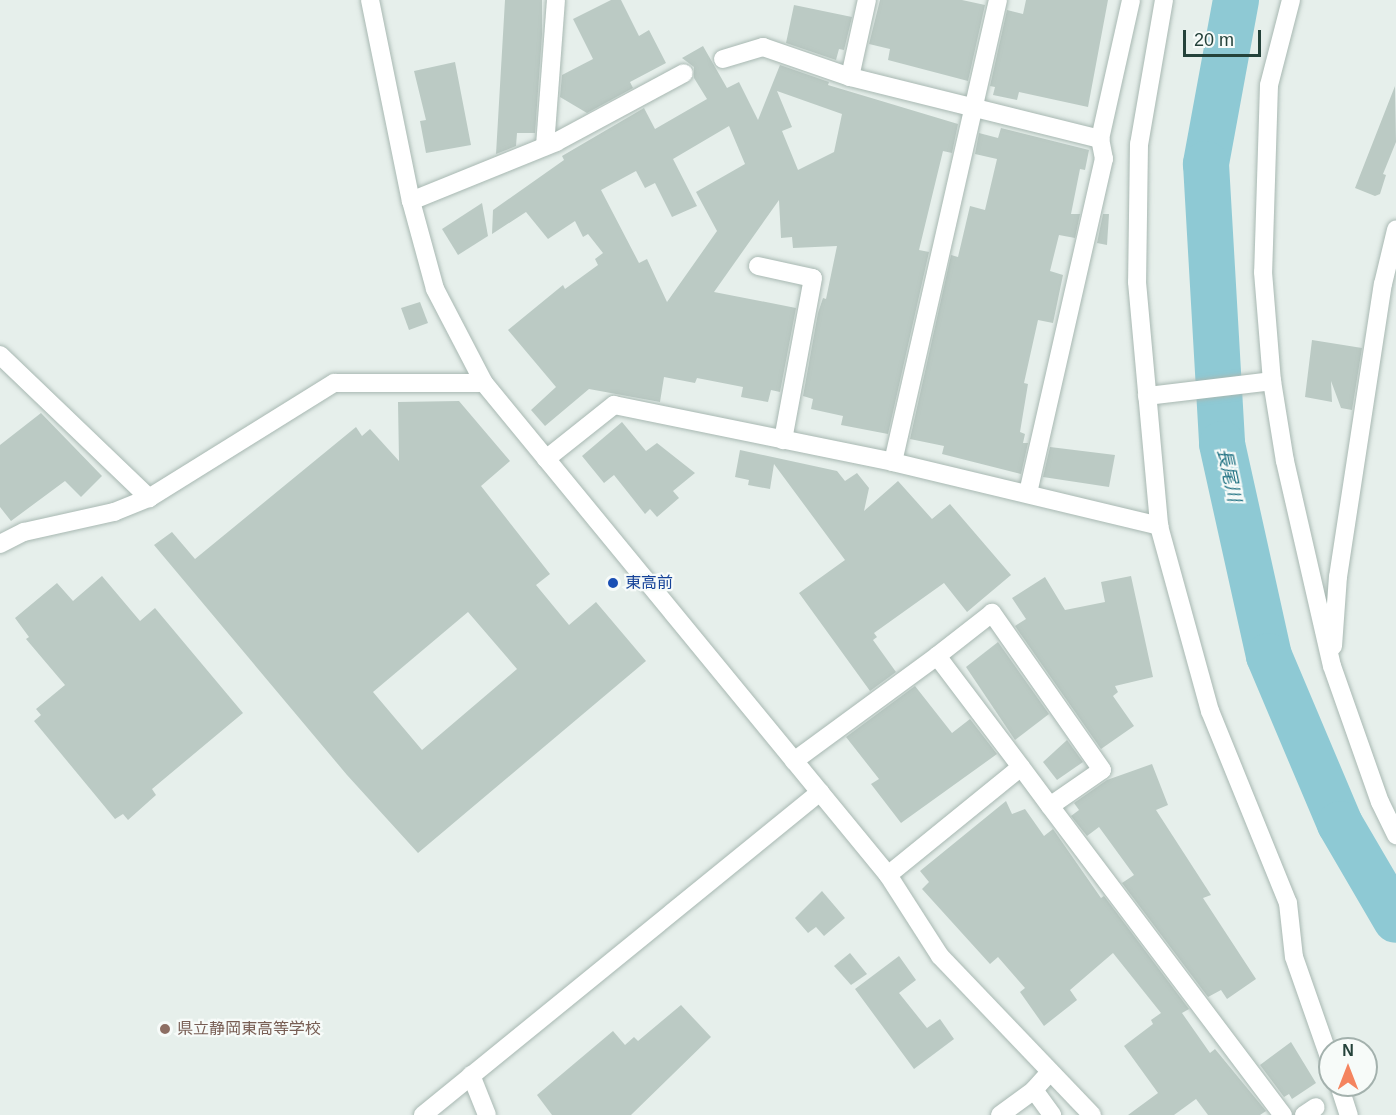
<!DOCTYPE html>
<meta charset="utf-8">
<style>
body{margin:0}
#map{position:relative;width:1396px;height:1115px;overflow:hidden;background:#e6efeb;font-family:Arial,"Noto Sans JP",sans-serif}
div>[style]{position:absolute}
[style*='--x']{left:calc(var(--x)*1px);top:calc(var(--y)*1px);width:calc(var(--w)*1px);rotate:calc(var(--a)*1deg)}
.river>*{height:46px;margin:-23px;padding:0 23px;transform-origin:23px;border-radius:23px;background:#8ec9d4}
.building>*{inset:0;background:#bbcac4}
.roads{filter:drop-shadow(0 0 2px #a8b8b2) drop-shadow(0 0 2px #a8b8b2)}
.street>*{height:18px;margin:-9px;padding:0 9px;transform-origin:9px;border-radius:9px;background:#fff}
.secondary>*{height:18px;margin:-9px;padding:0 9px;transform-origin:9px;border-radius:9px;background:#fff}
.dots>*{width:16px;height:16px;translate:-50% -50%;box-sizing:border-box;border:3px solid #f7fbf9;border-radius:50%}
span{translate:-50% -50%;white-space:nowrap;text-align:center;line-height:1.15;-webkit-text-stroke:4.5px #f7fbf9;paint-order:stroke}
.transit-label{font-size:16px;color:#164399}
.left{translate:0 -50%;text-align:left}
.education-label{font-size:16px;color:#785e54}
.water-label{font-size:18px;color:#1c6f80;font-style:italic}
.north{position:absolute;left:1318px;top:1037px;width:60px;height:60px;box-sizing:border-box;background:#f7fbf9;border:2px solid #a3b1ad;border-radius:50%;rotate:0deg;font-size:16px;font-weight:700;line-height:24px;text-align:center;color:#24423a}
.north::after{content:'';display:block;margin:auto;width:21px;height:27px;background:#f4845f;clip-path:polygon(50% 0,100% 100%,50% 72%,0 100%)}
.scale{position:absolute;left:1183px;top:30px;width:78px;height:27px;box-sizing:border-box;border:3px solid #24423a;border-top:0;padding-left:8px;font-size:18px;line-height:21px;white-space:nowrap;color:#24423a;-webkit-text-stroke:4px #f7fbf9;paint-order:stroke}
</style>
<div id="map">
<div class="river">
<div style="--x:1236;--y:0;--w:167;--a:100.4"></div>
<div style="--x:1206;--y:164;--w:280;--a:86.7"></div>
<div style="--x:1222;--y:444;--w:217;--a:77.5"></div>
<div style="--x:1269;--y:656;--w:182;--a:67.1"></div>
<div style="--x:1340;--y:824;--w:111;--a:59.7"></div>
</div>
<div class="building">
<div style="clip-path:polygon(505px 0,542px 0,542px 35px,535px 133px,517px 133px,516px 146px,496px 154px)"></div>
<div style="clip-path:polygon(611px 0,621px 0,639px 36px,649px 30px,666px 63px,630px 82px,633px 88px,587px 113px,560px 97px,562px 75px,593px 59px,573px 19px)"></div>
<div style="clip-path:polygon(880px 0,962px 0,985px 5px,968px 81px,888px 60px,890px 49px,869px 44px)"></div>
<div style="clip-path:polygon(1026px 0,1108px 0,1088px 107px,1019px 92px,1017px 100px,993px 95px,995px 87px,990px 86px,1007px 10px,1023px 14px)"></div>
<div style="clip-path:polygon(794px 5px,852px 17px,844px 50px,839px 49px,836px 60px,786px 43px)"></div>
<div style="clip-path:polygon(evenodd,703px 46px,727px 88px,739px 82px,758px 120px,780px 65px,829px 82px,828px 85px,958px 124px,952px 153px,943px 151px,919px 250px,929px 252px,888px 434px,841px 425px,843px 416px,811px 409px,813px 399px,803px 396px,818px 313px,823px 298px,826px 299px,837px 246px,793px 248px,792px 237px,781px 238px,779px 200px,714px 292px,796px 308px,780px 392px,771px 390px,768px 402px,741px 397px,743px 387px,697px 378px,695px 383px,664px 377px,660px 402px,589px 389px,545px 426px,531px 410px,556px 387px,508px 330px,563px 285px,565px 289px,598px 265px,595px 259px,603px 253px,588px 234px,583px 237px,575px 221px,548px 239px,526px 212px,492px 234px,493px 210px,564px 160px,562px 156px,644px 108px,655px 129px,707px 99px,694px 78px,694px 67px,682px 58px,703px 46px,777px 91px,842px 114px,834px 152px,798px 170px,782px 131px,792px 127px,777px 91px,703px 46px,729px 126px,745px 164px,696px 192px,717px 231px,667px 302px,647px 259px,639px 263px,601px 190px,636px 171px,645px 188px,655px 183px,672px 217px,697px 206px,673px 159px,729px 126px)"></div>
<div style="clip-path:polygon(455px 62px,471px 145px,426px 153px,420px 121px,426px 120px,414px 71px)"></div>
<div style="clip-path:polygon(1395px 86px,1396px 142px,1383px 174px,1386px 175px,1380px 194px,1375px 196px,1355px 188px)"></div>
<div style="clip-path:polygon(1001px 128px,1089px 150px,1085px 170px,1080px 169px,1071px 214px,1080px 214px,1075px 238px,1059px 235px,1050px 271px,1063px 275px,1053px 323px,1038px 320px,1024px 383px,1028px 384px,1020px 432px,1025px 434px,1023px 443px,1028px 443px,1021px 474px,942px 454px,944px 446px,910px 439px,951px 255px,958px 257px,970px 206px,985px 210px,997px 159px,975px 154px,979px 133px,998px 138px)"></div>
<div style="clip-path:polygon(482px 203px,488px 236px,458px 255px,442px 229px)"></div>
<div style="clip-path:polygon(1103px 214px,1109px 214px,1107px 245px,1097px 243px)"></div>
<div style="clip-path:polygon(420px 302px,428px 323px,409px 330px,401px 308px)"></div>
<div style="clip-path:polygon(1312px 340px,1362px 348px,1352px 410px,1341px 408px,1331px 381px,1332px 402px,1305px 397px)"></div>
<div style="clip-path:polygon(evenodd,459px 401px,510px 461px,481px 486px,550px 574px,536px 585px,569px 625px,596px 602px,646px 661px,418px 853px,347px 775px,154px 545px,172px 532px,195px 559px,356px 427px,362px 436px,370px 429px,399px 461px,398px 402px,459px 401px,468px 612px,517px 669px,422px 750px,373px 692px,468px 612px)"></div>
<div style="clip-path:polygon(41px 413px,102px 476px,81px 497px,65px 481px,11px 521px,0 507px,0 445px)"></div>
<div style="clip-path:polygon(622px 422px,646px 451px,657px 443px,695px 473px,673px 491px,679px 498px,657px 517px,650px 509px,645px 514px,614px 475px,604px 483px,582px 456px)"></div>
<div style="clip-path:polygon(1050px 447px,1115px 455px,1109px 487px,1043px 477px)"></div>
<div style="clip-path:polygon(740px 450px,837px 471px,845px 481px,857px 473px,869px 488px,864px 511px,898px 481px,932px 519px,950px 504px,1011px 575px,967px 612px,944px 583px,874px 633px,877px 637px,873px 640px,896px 672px,870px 691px,799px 593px,845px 560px,774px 464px,770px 489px,748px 485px,749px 480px,735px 477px)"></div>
<div style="clip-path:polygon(102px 576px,140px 621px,155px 608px,243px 713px,152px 789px,156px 795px,128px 820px,123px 814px,115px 819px,34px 721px,41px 715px,36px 709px,65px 685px,26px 639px,29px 637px,15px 618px,57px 583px,73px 601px)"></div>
<div style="clip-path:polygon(1131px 576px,1153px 677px,1115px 686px,1118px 692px,1113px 696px,1134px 726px,1101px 749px,1015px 626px,1026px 619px,1012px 598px,1045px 577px,1065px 610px,1105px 602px,1101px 582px)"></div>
<div style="clip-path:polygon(998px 642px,1049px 714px,1015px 740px,966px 667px)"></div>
<div style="clip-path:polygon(915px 686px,952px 733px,970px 719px,997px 754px,901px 823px,871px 784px,879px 779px,846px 737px)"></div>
<div style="clip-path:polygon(1067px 740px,1083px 762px,1057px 780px,1043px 762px)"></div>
<div style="clip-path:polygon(1152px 764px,1168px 805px,1156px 810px,1211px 895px,1203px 898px,1256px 979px,1227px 999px,1221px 990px,1208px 997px,1122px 883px,1134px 875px,1099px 827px,1087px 836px,1071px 816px,1079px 810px,1074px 803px,1107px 780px)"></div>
<div style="clip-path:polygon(1006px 801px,1012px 814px,1025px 809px,1044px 836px,1053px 829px,1101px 898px,1104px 896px,1189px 1009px,1182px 1013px,1210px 1053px,1215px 1049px,1266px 1111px,1260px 1115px,1208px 1115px,1196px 1099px,1174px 1115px,1128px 1115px,1158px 1093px,1124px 1046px,1153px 1024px,1151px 1020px,1161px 1013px,1113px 953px,1070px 990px,1077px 1000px,1044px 1026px,1020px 992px,1025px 988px,998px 957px,990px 964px,922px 889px,929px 882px,920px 871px)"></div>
<div style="clip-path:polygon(822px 891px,845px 918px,824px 936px,816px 927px,808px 933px,795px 918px)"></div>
<div style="clip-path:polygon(850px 953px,867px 974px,851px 985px,834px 966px)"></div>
<div style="clip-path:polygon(899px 956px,916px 980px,899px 993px,927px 1028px,940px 1019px,954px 1039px,914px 1069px,855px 989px)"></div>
<div style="clip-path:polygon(681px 1005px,711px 1037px,631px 1115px,552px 1115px,537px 1095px,613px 1031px,625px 1045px,634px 1037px,638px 1041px)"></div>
<div style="clip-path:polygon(1291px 1042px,1316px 1083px,1292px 1099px,1289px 1094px,1284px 1097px,1260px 1065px)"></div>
</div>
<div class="roads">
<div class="street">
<div style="--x:1164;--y:0;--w:146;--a:99.8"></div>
<div style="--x:1139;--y:144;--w:138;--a:90.8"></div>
<div style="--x:1137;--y:282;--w:245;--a:84.8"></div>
<div style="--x:1159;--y:526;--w:192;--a:74.6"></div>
<div style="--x:1210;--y:711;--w:207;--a:67.9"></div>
<div style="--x:1288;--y:903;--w:54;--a:83.7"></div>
<div style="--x:1294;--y:957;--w:109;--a:70.7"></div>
<div style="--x:1291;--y:0;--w:88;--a:104.5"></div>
<div style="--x:1269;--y:85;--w:187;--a:91.8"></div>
<div style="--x:1263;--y:272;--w:109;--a:85.3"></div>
<div style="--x:1272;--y:381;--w:81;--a:80.8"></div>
<div style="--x:1285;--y:461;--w:210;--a:77.1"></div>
<div style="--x:1332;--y:666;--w:144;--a:70.6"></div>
<div style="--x:1380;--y:802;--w:37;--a:64"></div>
<div style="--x:723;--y:59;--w:42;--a:-16.7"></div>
<div style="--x:763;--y:47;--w:92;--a:19"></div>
<div style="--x:850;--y:77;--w:258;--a:13.9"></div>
<div style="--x:850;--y:77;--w:79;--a:-77.6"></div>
<div style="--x:545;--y:146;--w:146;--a:-85.7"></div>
<div style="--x:411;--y:201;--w:157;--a:-22.1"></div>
<div style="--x:556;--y:142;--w:145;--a:-28.3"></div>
<div style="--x:758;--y:266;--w:56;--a:12.3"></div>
<div style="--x:813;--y:278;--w:165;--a:100.5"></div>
<div style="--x:0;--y:355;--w:207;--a:43.8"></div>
<div style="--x:1147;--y:396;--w:126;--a:-6.8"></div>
<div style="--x:546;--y:459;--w:87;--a:-38.5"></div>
<div style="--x:614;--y:405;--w:285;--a:11.5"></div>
<div style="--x:893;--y:462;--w:274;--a:13.5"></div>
<div style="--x:893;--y:462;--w:474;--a:-77.2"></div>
<div style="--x:1028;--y:493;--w:343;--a:-77.2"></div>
<div style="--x:1104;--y:159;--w:20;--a:-101"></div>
<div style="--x:1100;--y:139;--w:142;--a:-77.4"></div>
<div style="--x:0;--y:544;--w:27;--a:-27"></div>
<div style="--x:24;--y:532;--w:92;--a:-12.5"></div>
<div style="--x:114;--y:512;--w:38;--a:-22"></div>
<div style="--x:149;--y:498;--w:218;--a:-31.9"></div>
<div style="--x:334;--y:383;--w:150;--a:0"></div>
<div style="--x:1333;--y:646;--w:69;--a:-85.9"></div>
<div style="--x:1338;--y:577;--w:296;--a:-81.3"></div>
<div style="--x:1383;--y:284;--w:56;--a:-76.5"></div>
<div style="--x:794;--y:761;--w:177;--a:-36.3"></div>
<div style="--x:1050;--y:806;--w:63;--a:-34.7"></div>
<div style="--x:1102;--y:770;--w:192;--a:-125"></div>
<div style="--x:992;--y:613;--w:70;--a:142"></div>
<div style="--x:937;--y:656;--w:139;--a:52.9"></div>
<div style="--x:1021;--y:767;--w:49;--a:53.4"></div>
<div style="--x:1050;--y:806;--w:387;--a:53"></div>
<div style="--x:888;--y:875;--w:171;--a:-39.1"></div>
<div style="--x:1050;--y:1072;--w:24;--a:132"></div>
<div style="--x:1034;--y:1090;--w:31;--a:54"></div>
<div style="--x:471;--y:1075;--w:43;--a:68.2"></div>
<div style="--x:1339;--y:1085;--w:32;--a:72"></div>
<div style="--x:1000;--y:1115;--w:42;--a:-36.3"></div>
<div style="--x:1304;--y:1115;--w:14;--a:-34"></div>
</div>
<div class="secondary">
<div style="--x:370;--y:0;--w:205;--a:78.5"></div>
<div style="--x:411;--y:201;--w:91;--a:74.7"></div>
<div style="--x:435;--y:289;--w:106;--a:62.5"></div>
<div style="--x:484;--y:383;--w:637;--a:50.61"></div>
<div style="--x:888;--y:875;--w:96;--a:57.3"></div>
<div style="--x:940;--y:956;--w:220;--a:46.3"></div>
<div style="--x:423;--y:1115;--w:512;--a:-39.13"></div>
</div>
</div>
<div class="dots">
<div style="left:613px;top:583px;background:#1a4fb4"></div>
<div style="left:165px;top:1029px;background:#8d6e63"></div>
</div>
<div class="transit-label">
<span class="left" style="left:625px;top:583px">東高前</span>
</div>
<div class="education-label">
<span class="left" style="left:177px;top:1029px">県立静岡東高等学校</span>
</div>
<div class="water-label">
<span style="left:1229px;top:475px;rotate:78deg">長尾川</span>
</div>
<div class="north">N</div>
<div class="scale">20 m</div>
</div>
